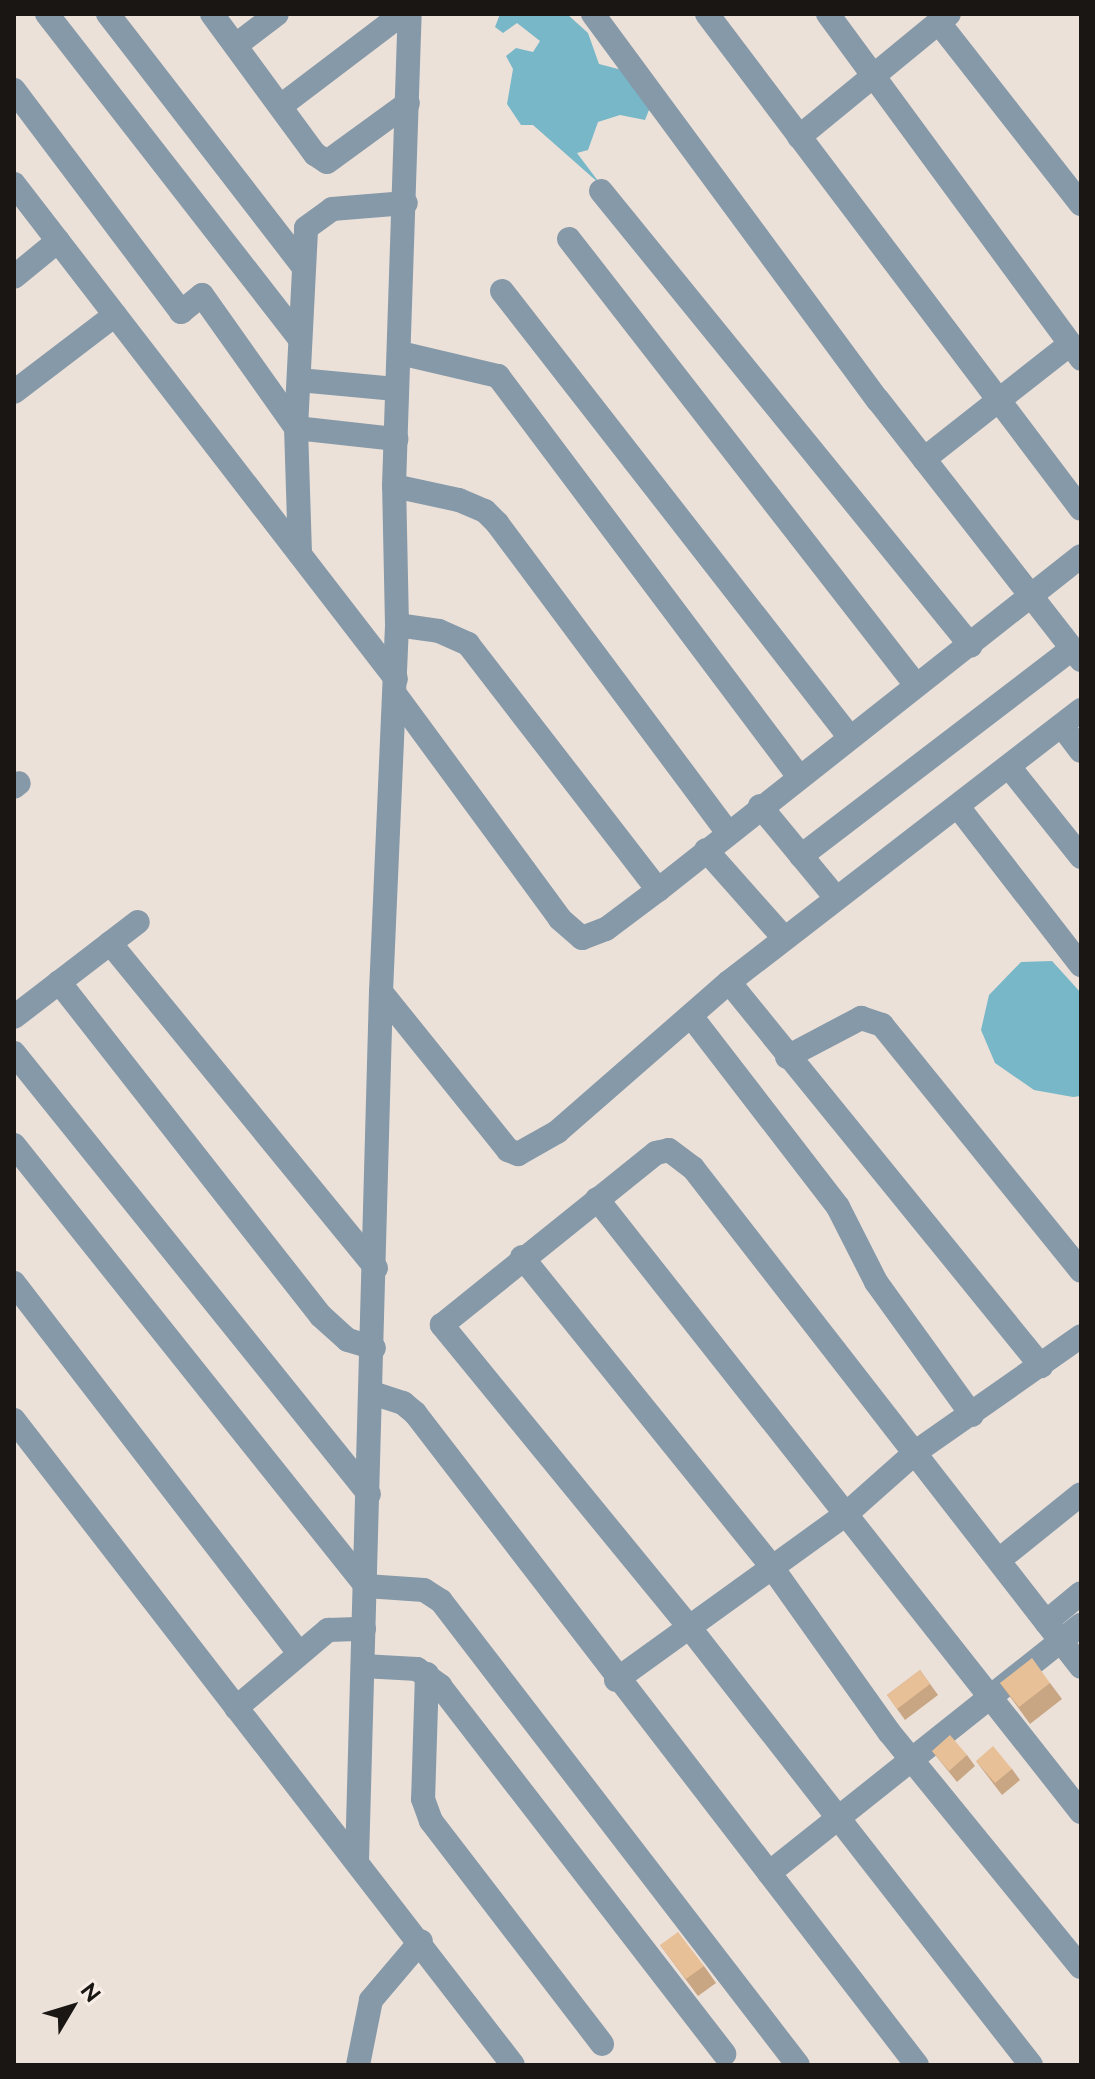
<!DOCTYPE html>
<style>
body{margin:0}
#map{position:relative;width:1095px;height:2079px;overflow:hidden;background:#ece1d9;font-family:Raleway,sans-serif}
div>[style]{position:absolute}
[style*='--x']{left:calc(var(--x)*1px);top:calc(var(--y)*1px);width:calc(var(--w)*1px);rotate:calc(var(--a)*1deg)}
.water>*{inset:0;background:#77b7c8}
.minor>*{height:24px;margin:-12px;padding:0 12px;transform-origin:12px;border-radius:12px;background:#8699a8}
.wall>*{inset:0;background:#c8a583}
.building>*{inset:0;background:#e8c098}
span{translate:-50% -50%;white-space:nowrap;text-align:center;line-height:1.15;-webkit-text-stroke:6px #f9eee7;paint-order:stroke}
.frame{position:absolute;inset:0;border:16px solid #191613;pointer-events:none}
.north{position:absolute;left:32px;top:1967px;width:80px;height:80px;-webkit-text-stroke:6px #f9eee7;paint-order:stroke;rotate:52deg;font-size:22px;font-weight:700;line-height:32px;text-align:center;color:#191613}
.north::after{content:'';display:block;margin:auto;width:28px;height:36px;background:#191613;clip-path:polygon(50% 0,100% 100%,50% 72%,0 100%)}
</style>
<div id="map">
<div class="water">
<div style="clip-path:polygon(500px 14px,567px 14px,588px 33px,599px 64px,626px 71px,651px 105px,645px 120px,620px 115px,598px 122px,588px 150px,577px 153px,601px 185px,533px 125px,521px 125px,507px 104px,513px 69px,506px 56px,516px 48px,533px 52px,540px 41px,517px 23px,503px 33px,495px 27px)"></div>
<div style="clip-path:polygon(1052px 961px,1081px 993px,1081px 1096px,1073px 1097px,1034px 1090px,995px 1063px,981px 1030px,989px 995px,1021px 962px)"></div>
</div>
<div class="minor">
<div style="--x:47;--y:14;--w:410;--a:52.1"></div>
<div style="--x:108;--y:14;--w:317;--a:52.3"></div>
<div style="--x:212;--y:14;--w:174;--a:53.7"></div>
<div style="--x:315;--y:154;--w:14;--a:34"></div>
<div style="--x:327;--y:162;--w:100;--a:-36.1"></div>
<div style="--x:593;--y:14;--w:480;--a:53.6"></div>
<div style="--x:878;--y:400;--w:330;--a:52"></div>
<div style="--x:707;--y:14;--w:620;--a:52.93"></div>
<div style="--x:828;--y:14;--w:428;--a:53.7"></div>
<div style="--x:939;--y:23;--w:230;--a:51.9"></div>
<div style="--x:236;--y:45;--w:51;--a:-37.1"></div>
<div style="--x:14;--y:90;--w:278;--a:53"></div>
<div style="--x:181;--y:312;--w:27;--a:-39"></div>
<div style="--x:202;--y:295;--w:163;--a:54.7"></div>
<div style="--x:296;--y:428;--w:101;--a:6.3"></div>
<div style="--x:282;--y:105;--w:151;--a:-37.2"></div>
<div style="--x:799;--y:137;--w:194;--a:-39.4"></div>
<div style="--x:14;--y:184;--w:625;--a:52.34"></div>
<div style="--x:601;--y:191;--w:586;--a:50.88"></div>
<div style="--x:569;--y:239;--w:564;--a:52.13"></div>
<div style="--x:14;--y:277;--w:57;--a:-39.3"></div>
<div style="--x:502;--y:291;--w:563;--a:52.07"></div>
<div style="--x:400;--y:353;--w:101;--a:13.2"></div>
<div style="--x:498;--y:376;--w:500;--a:53.1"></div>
<div style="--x:299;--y:380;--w:97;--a:5.3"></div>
<div style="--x:14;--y:392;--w:127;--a:-37.3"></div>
<div style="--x:924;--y:459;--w:184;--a:-38.2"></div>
<div style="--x:394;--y:486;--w:66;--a:12.2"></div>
<div style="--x:459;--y:500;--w:28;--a:23"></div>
<div style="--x:485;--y:511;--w:17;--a:45"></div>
<div style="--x:497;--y:523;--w:387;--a:53.3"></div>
<div style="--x:300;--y:554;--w:126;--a:-91.8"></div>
<div style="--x:296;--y:428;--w:200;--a:-87.1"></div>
<div style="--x:306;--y:228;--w:32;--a:-36"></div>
<div style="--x:332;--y:209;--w:74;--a:-4.6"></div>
<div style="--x:397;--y:625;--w:42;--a:8.1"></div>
<div style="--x:439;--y:631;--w:32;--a:24"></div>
<div style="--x:468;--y:644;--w:311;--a:52.3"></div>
<div style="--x:395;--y:694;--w:279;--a:53.7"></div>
<div style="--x:560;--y:919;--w:29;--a:41"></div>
<div style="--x:582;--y:938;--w:26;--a:-21"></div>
<div style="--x:606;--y:929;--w:65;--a:-36.9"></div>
<div style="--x:658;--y:890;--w:539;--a:-38.29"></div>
<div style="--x:1062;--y:726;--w:31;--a:53"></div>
<div style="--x:1010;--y:768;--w:114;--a:51.4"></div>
<div style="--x:14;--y:787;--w:6;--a:-39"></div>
<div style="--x:760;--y:806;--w:119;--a:50.4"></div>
<div style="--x:959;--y:808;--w:199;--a:52.2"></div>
<div style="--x:706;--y:850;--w:118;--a:48.4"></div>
<div style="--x:801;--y:856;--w:341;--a:-37.4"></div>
<div style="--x:110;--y:943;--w:420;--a:50.7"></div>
<div style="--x:59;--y:982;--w:424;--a:51.9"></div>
<div style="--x:321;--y:1316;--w:36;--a:42"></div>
<div style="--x:348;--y:1340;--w:27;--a:17"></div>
<div style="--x:729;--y:982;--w:495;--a:50.9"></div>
<div style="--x:381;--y:992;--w:203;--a:51.2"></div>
<div style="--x:508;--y:1150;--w:11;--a:22"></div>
<div style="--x:518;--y:1154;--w:45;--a:-29.4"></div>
<div style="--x:557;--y:1132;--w:228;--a:-41.1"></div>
<div style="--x:729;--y:982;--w:445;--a:-37.7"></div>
<div style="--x:691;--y:1016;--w:241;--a:52.4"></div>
<div style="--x:838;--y:1207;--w:84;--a:63.1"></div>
<div style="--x:876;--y:1282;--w:164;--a:54.2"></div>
<div style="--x:14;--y:1017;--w:156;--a:-37.5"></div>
<div style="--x:14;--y:1053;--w:566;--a:51.17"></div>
<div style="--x:787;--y:1057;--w:84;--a:-27.8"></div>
<div style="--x:861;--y:1018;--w:22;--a:18"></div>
<div style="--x:882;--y:1025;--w:316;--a:51"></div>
<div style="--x:14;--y:1145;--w:564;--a:51.4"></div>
<div style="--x:366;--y:1586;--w:58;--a:3.9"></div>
<div style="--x:424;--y:1590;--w:20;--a:33"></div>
<div style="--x:441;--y:1601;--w:585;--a:52.43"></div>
<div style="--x:597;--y:1199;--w:781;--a:51.71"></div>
<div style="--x:522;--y:1257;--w:397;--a:51.1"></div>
<div style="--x:771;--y:1566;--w:204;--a:54.6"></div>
<div style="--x:889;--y:1732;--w:303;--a:50.8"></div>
<div style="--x:14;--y:1283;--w:467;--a:52.4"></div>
<div style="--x:372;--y:1393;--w:33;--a:18"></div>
<div style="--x:403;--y:1403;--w:16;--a:40"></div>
<div style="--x:415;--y:1413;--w:823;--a:52.41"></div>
<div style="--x:14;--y:1420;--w:815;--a:52.27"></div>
<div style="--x:999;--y:1560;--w:105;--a:-38.8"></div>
<div style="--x:1046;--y:1622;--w:45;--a:-39.6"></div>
<div style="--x:363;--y:1666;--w:54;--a:3.2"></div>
<div style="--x:417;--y:1669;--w:29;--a:36"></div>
<div style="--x:440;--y:1686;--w:465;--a:52.3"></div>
<div style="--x:427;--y:1674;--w:125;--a:91.8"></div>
<div style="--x:423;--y:1799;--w:23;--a:70"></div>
<div style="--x:431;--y:1821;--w:281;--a:52.5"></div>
<div style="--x:616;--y:1680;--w:282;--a:-35.8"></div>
<div style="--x:845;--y:1515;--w:96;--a:-41.6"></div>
<div style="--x:917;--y:1451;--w:200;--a:-35"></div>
<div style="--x:236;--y:1708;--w:121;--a:-40.3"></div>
<div style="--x:328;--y:1630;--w:36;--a:-2"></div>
<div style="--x:357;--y:1861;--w:869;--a:-88.42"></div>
<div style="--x:381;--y:992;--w:367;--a:-87.5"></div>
<div style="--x:397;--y:625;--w:139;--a:-91.2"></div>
<div style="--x:394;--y:486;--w:472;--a:-88.1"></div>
<div style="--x:769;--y:1873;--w:399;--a:-38.5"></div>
<div style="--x:358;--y:2065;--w:66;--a:-78.7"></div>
<div style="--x:371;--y:2000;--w:77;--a:-49.7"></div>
<div style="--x:1031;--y:2065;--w:554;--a:-127.97"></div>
<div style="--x:690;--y:1628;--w:392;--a:-129.3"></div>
<div style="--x:442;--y:1325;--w:275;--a:-38.8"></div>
<div style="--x:656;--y:1153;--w:13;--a:-13"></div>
<div style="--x:669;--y:1150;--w:30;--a:37"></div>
<div style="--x:693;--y:1168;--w:632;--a:52.13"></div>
</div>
<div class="wall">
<div style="clip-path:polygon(920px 1670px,938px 1695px,905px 1720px,887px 1695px)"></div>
<div style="clip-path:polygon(1000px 1683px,1050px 1683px,1062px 1699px,1030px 1724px)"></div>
<div style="clip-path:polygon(932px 1751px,967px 1755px,975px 1766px,957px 1782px)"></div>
<div style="clip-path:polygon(976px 1761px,1012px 1769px,1020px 1780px,1002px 1795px)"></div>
<div style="clip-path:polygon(660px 1945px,704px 1966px,716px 1983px,698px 1996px)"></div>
</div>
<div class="building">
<div style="clip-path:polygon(1032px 1658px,1050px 1683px,1019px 1707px,1000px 1683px)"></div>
<div style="clip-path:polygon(920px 1670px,930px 1684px,897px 1709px,887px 1695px)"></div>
<div style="clip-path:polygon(950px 1735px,967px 1755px,949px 1771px,932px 1751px)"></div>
<div style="clip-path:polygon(993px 1746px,1012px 1769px,995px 1783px,976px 1761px)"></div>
<div style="clip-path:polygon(678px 1932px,704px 1966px,686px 1979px,660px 1945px)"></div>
</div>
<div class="frame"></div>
<div class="north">N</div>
</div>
